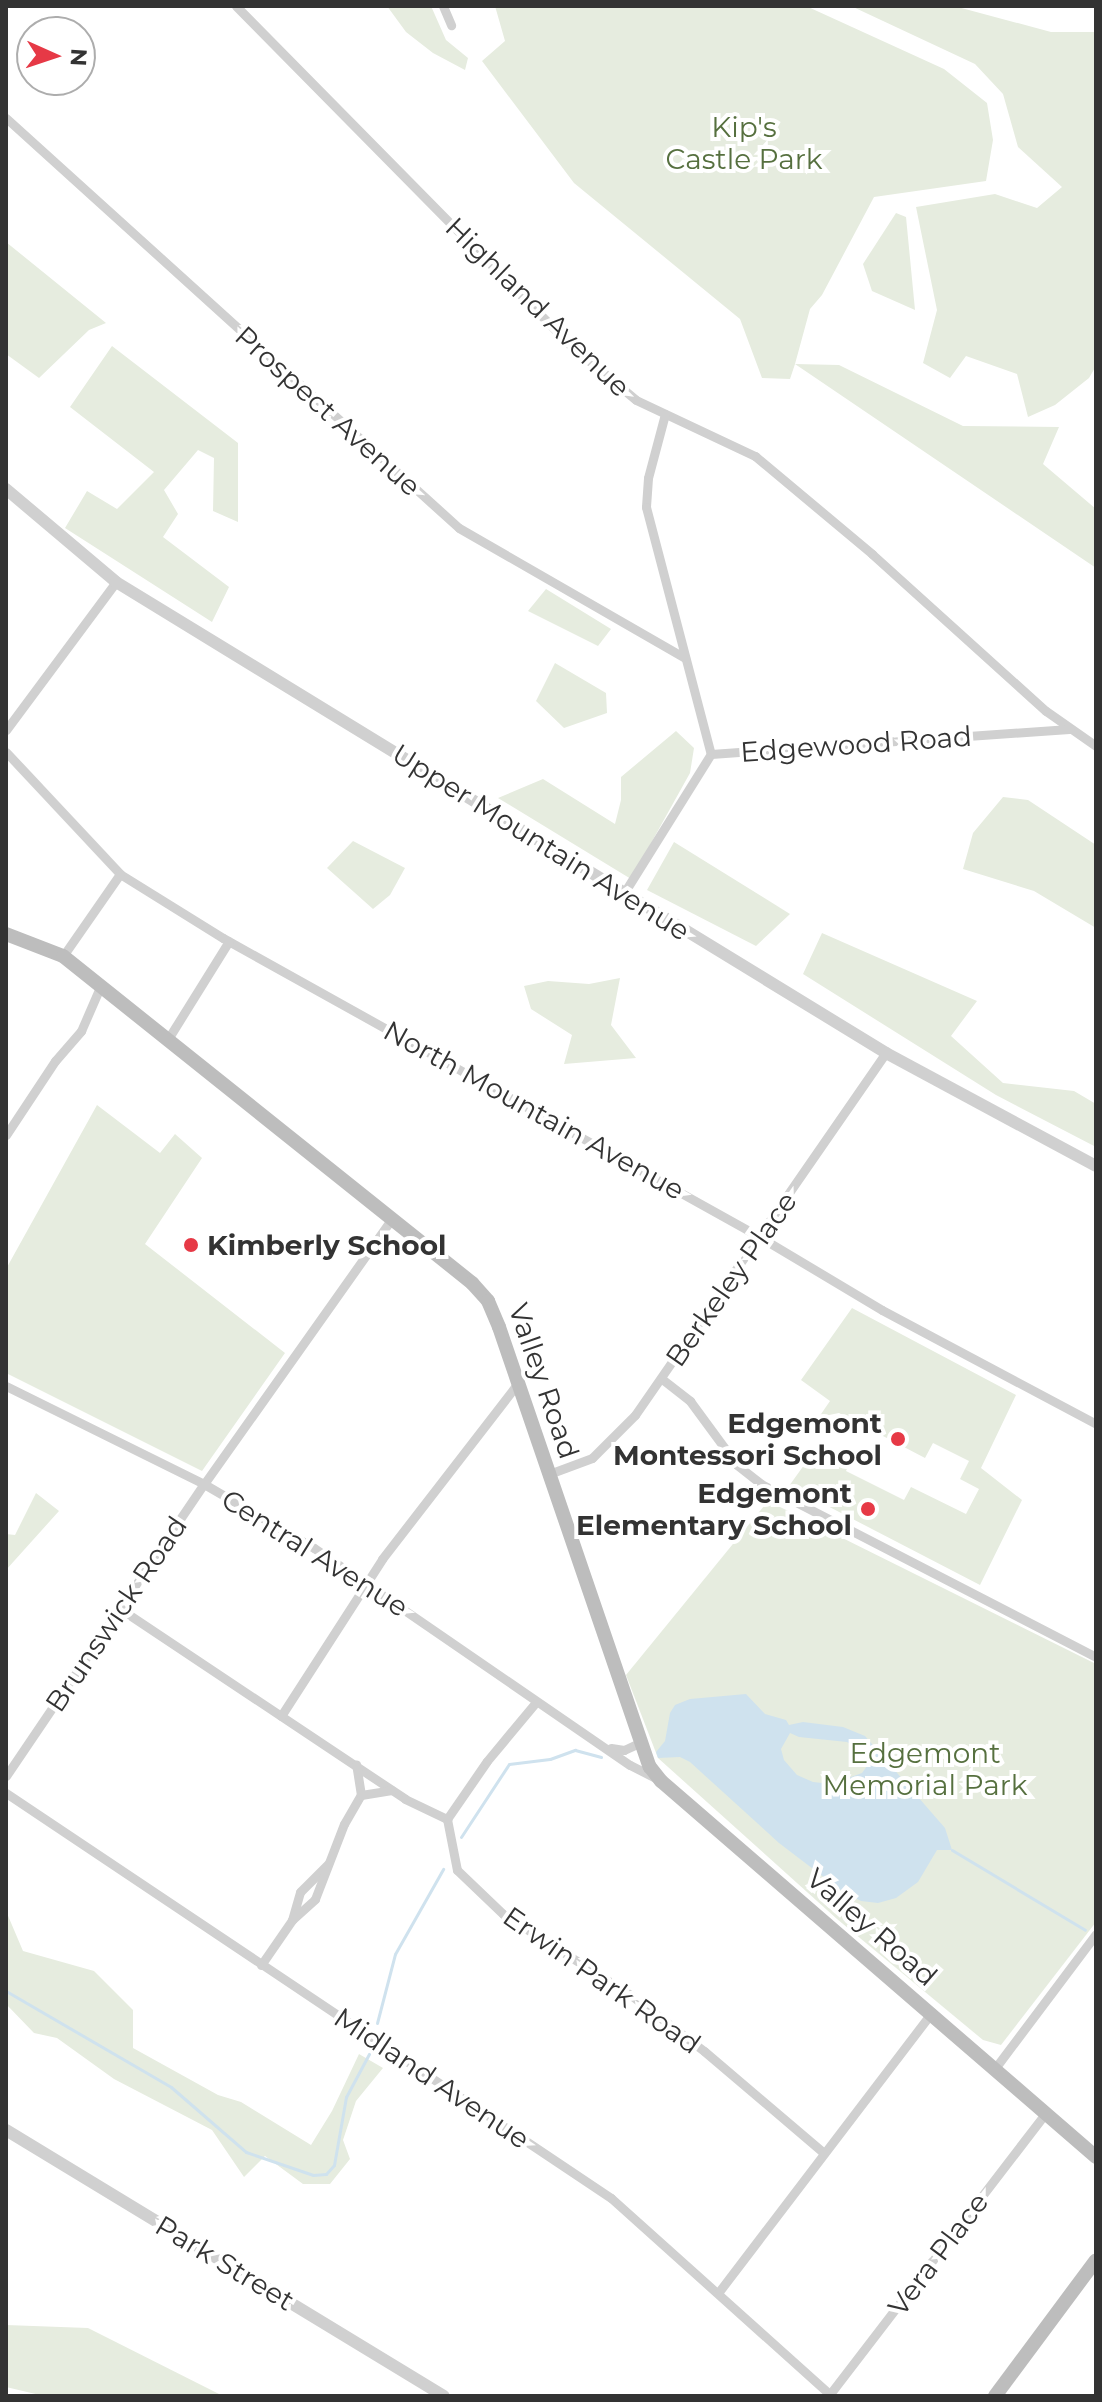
<!DOCTYPE html>
<style>
body{margin:0}
#map{position:relative;width:1102px;height:2402px;overflow:hidden;background:#fff;font-family:Montserrat,sans-serif}
div>[style]{position:absolute}
[style*='--x']{left:calc(var(--x)*1px);top:calc(var(--y)*1px);width:calc(var(--w)*1px);rotate:calc(var(--a)*1deg)}
.green>*{inset:0;background:#e6ecdf}
.water>*{inset:0;background:#cfe2ee}
.stream>*{height:3px;margin:-1.5px;padding:0 1.5px;transform-origin:1.5px;border-radius:1.5px;background:#cfe2ee}
.minor>*{height:9px;margin:-4.5px;padding:0 4.5px;transform-origin:4.5px;border-radius:4.5px;background:#d0d0d0}
.tertiary>*{height:12px;margin:-6px;padding:0 6px;transform-origin:6px;border-radius:6px;background:#d0d0d0}
.secondary>*{height:14px;margin:-7px;padding:0 7px;transform-origin:7px;border-radius:7px;background:#bdbdbd}
.rail>*{height:3px;margin-top:-1.5px;transform-origin:0;background:repeating-linear-gradient(90deg,#888 0 8px,transparent 0 14px)}
.dots>*{width:22px;height:22px;translate:-50% -50%;box-sizing:border-box;border:4px solid #fff;border-radius:50%}
span{translate:-50% -50%;white-space:nowrap;text-align:center;line-height:1.15;-webkit-text-stroke:8px #fff;paint-order:stroke}
.park-label{font-size:28px;color:#56703f}
.street-label{font-size:28px;color:#333}
.poi-label{font-size:28px;color:#333;font-weight:700}
.left{translate:0 -50%;text-align:left}
.right{translate:-100% -50%;text-align:right}
.frame{position:absolute;inset:0;border:8px solid #333;pointer-events:none}
.north{position:absolute;left:16px;top:16px;width:80px;height:80px;box-sizing:border-box;background:#fff;border:2px solid #adadad;border-radius:50%;rotate:93deg;font-size:22px;font-weight:700;line-height:32px;text-align:center;color:#333}
.north::after{content:'';display:block;margin:auto;width:28px;height:36px;background:#e63946;clip-path:polygon(50% 0,100% 100%,50% 72%,0 100%)}
</style>
<div id="map">
<div class="green">
<div style="clip-path:polygon(387px 6px,431px 6px,446px 40px,468px 58px,465px 70px,433px 53px,406px 32px)"></div>
<div style="clip-path:polygon(495px 6px,806px 6px,944px 69px,987px 103px,993px 140px,986px 181px,874px 197px,822px 295px,810px 309px,795px 364px,839px 365px,963px 426px,1059px 427px,1043px 464px,1096px 509px,1096px 568px,795px 364px,790px 379px,762px 378px,740px 319px,574px 183px,482px 61px,505px 41px)"></div>
<div style="clip-path:polygon(851px 6px,954px 6px,1051px 32px,1096px 32px,1096px 366px,1089px 378px,1055px 405px,1028px 417px,1017px 374px,966px 356px,950px 378px,923px 363px,937px 310px,916px 207px,995px 194px,1037px 208px,1062px 187px,1018px 147px,1003px 94px,975px 64px)"></div>
<div style="clip-path:polygon(896px 213px,906px 217px,915px 310px,872px 291px,863px 264px)"></div>
<div style="clip-path:polygon(6px 242px,106px 323px,89px 330px,39px 378px,6px 354px)"></div>
<div style="clip-path:polygon(112px 346px,238px 443px,238px 522px,213px 511px,214px 458px,198px 450px,164px 490px,178px 514px,163px 537px,229px 587px,212px 622px,65px 528px,87px 491px,117px 509px,154px 472px,70px 407px)"></div>
<div style="clip-path:polygon(546px 589px,611px 629px,598px 646px,528px 611px)"></div>
<div style="clip-path:polygon(555px 663px,606px 693px,607px 713px,564px 728px,536px 701px)"></div>
<div style="clip-path:polygon(676px 731px,694px 748px,690px 773px,631px 879px,498px 798px,543px 779px,615px 824px,621px 800px,621px 777px)"></div>
<div style="clip-path:polygon(1003px 797px,1028px 800px,1096px 845px,1096px 928px,1034px 891px,963px 869px,973px 833px)"></div>
<div style="clip-path:polygon(353px 841px,405px 868px,390px 895px,373px 909px,327px 868px)"></div>
<div style="clip-path:polygon(674px 842px,790px 914px,756px 946px,647px 890px)"></div>
<div style="clip-path:polygon(822px 933px,977px 1001px,951px 1036px,1003px 1083px,1074px 1091px,1096px 1104px,1096px 1147px,996px 1095px,803px 974px)"></div>
<div style="clip-path:polygon(620px 978px,611px 1025px,636px 1058px,564px 1064px,572px 1035px,531px 1009px,524px 986px,548px 981px,589px 984px)"></div>
<div style="clip-path:polygon(97px 1105px,160px 1153px,175px 1134px,202px 1158px,145px 1244px,285px 1353px,202px 1471px,6px 1373px,6px 1269px)"></div>
<div style="clip-path:polygon(852px 1308px,1016px 1395px,981px 1468px,1022px 1500px,980px 1585px,789px 1486px,812px 1454px,826px 1451px,850px 1462px,846px 1471px,904px 1500px,911px 1487px,966px 1514px,979px 1489px,960px 1479px,969px 1461px,933px 1443px,925px 1458px,839px 1413px,819px 1417px,830px 1401px,801px 1380px)"></div>
<div style="clip-path:polygon(36px 1493px,59px 1511px,6px 1570px,6px 1534px,15px 1535px)"></div>
<div style="clip-path:polygon(768px 1501px,1096px 1664px,1096px 1922px,1001px 2045px,983px 2040px,837px 1919px,658px 1758px,626px 1675px)"></div>
<div style="clip-path:polygon(6px 1911px,23px 1951px,94px 1971px,133px 2010px,133px 2048px,218px 2095px,241px 2102px,311px 2145px,332px 2111px,359px 2054px,383px 2068px,356px 2101px,343px 2140px,350px 2159px,330px 2184px,303px 2184px,265px 2156px,244px 2177px,212px 2130px,114px 2079px,57px 2038px,34px 2033px,6px 2004px)"></div>
<div style="clip-path:polygon(6px 2325px,88px 2328px,223px 2396px,44px 2396px,6px 2387px)"></div>
</div>
<div class="water">
<div style="clip-path:polygon(evenodd,746px 1694px,765px 1714px,786px 1720px,789px 1725px,803px 1722px,843px 1727px,865px 1736px,945px 1828px,952px 1850px,937px 1850px,918px 1882px,896px 1898px,878px 1903px,861px 1901px,842px 1891px,779px 1843px,690px 1762px,680px 1757px,658px 1758px,656px 1752px,665px 1741px,670px 1713px,675px 1705px,690px 1699px,746px 1694px,790px 1733px,799px 1737px,847px 1742px,860px 1750px,867px 1766px,862px 1773px,832px 1784px,813px 1782px,797px 1775px,784px 1760px,781px 1749px,790px 1733px)"></div>
</div>
<div class="stream">
<div style="--x:461;--y:1837;--w:87;--a:-56.7"></div>
<div style="--x:509;--y:1764;--w:41;--a:-7"></div>
<div style="--x:550;--y:1759;--w:27;--a:-20"></div>
<div style="--x:575;--y:1750;--w:27;--a:15"></div>
<div style="--x:952;--y:1850;--w:155;--a:31"></div>
<div style="--x:6;--y:1991;--w:191;--a:30.2"></div>
<div style="--x:171;--y:2087;--w:99;--a:40.9"></div>
<div style="--x:246;--y:2152;--w:71;--a:18.9"></div>
<div style="--x:313;--y:2175;--w:13;--a:-4"></div>
<div style="--x:326;--y:2174;--w:12;--a:-48"></div>
<div style="--x:334;--y:2165;--w:69;--a:-80"></div>
<div style="--x:346;--y:2097;--w:49;--a:-61.9"></div>
<div style="--x:377;--y:2023;--w:71;--a:-75.4"></div>
<div style="--x:395;--y:1954;--w:98;--a:-60.5"></div>
</div>
<div class="minor">
<div style="--x:236;--y:6;--w:474;--a:45.4"></div>
<div style="--x:569;--y:344;--w:87;--a:39.9"></div>
<div style="--x:636;--y:400;--w:132;--a:25.2"></div>
<div style="--x:755;--y:456;--w:153;--a:39.9"></div>
<div style="--x:872;--y:554;--w:234;--a:42.1"></div>
<div style="--x:1046;--y:711;--w:61;--a:35"></div>
<div style="--x:443;--y:6;--w:21;--a:67"></div>
<div style="--x:6;--y:118;--w:611;--a:42.15"></div>
<div style="--x:459;--y:528;--w:261;--a:29.9"></div>
<div style="--x:665;--y:414;--w:66;--a:104.9"></div>
<div style="--x:648;--y:478;--w:29;--a:94"></div>
<div style="--x:646;--y:507;--w:255;--a:75.3"></div>
<div style="--x:6;--y:730;--w:184;--a:-53.4"></div>
<div style="--x:6;--y:752;--w:167;--a:46.9"></div>
<div style="--x:120;--y:874;--w:121;--a:31.9"></div>
<div style="--x:223;--y:938;--w:615;--a:29.11"></div>
<div style="--x:760;--y:1237;--w:142;--a:30.9"></div>
<div style="--x:882;--y:1310;--w:242;--a:28"></div>
<div style="--x:624;--y:893;--w:164;--a:-58"></div>
<div style="--x:711;--y:754;--w:359;--a:-4"></div>
<div style="--x:63;--y:956;--w:100;--a:-55.2"></div>
<div style="--x:168;--y:1039;--w:115;--a:-58.1"></div>
<div style="--x:6;--y:1135;--w:89;--a:-56.5"></div>
<div style="--x:55;--y:1061;--w:40;--a:-49"></div>
<div style="--x:81;--y:1031;--w:50;--a:-66.5"></div>
<div style="--x:662;--y:1379;--w:36;--a:38"></div>
<div style="--x:690;--y:1401;--w:79;--a:53.7"></div>
<div style="--x:737;--y:1465;--w:31;--a:38"></div>
<div style="--x:761;--y:1484;--w:377;--a:27.3"></div>
<div style="--x:6;--y:1386;--w:221;--a:26.3"></div>
<div style="--x:204;--y:1484;--w:127;--a:30.2"></div>
<div style="--x:314;--y:1548;--w:383;--a:34.5"></div>
<div style="--x:630;--y:1765;--w:33;--a:27"></div>
<div style="--x:549;--y:1474;--w:46;--a:-20.4"></div>
<div style="--x:592;--y:1458;--w:61;--a:-45"></div>
<div style="--x:635;--y:1415;--w:441;--a:-55.3"></div>
<div style="--x:119;--y:1608;--w:344;--a:33.7"></div>
<div style="--x:405;--y:1799;--w:47;--a:25.5"></div>
<div style="--x:281;--y:1716;--w:187;--a:-57.2"></div>
<div style="--x:382;--y:1559;--w:222;--a:-52.3"></div>
<div style="--x:611;--y:1748;--w:13;--a:9"></div>
<div style="--x:624;--y:1750;--w:17;--a:-25"></div>
<div style="--x:6;--y:1776;--w:353;--a:-55.9"></div>
<div style="--x:204;--y:1484;--w:326;--a:-54.7"></div>
<div style="--x:6;--y:1793;--w:728;--a:33.8"></div>
<div style="--x:611;--y:2198;--w:297;--a:41.9"></div>
<div style="--x:361;--y:1795;--w:31;--a:-9"></div>
<div style="--x:447;--y:1819;--w:52;--a:78.9"></div>
<div style="--x:457;--y:1870;--w:64;--a:43.7"></div>
<div style="--x:503;--y:1914;--w:153;--a:32.4"></div>
<div style="--x:632;--y:1996;--w:91;--a:37.4"></div>
<div style="--x:704;--y:2051;--w:157;--a:40.4"></div>
<div style="--x:447;--y:1819;--w:70;--a:-55.4"></div>
<div style="--x:487;--y:1761;--w:77;--a:-50.3"></div>
<div style="--x:292;--y:1920;--w:29;--a:-74"></div>
<div style="--x:300;--y:1892;--w:40;--a:-45"></div>
<div style="--x:261;--y:1965;--w:55;--a:-55.4"></div>
<div style="--x:292;--y:1920;--w:31;--a:-42"></div>
<div style="--x:315;--y:1899;--w:80;--a:-68.9"></div>
<div style="--x:344;--y:1824;--w:34;--a:-60"></div>
<div style="--x:361;--y:1795;--w:31;--a:-99"></div>
<div style="--x:996;--y:2067;--w:166;--a:-53.1"></div>
<div style="--x:718;--y:2293;--w:353;--a:-52.7"></div>
<div style="--x:830;--y:2394;--w:354;--a:-52.5"></div>
</div>
<div class="tertiary">
<div style="--x:6;--y:489;--w:144;--a:40.2"></div>
<div style="--x:116;--y:582;--w:903;--a:31.45"></div>
<div style="--x:886;--y:1053;--w:238;--a:28.3"></div>
<div style="--x:6;--y:2130;--w:512;--a:31.27"></div>
</div>
<div class="secondary">
<div style="--x:6;--y:934;--w:61;--a:21.1"></div>
<div style="--x:63;--y:956;--w:524;--a:38.64"></div>
<div style="--x:472;--y:1283;--w:24;--a:48"></div>
<div style="--x:488;--y:1301;--w:28;--a:67"></div>
<div style="--x:499;--y:1327;--w:465;--a:71.1"></div>
<div style="--x:650;--y:1767;--w:18;--a:52"></div>
<div style="--x:661;--y:1781;--w:575;--a:40.84"></div>
<div style="--x:995;--y:2396;--w:169;--a:-53.4"></div>
</div>
<div class="rail">
<div style="--x:6;--y:2395;--w:3;--a:18"></div>
</div>
<div class="dots">
<div style="left:191px;top:1245px;background:#e63946"></div>
<div style="left:898px;top:1439px;background:#e63946"></div>
<div style="left:868px;top:1509px;background:#e63946"></div>
</div>
<div class="park-label">
<span style="left:744px;top:143px">Kip's<br>Castle Park</span>
<span style="left:925px;top:1769px">Edgemont<br>Memorial Park</span>
</div>
<div class="street-label">
<span style="left:538px;top:307px;rotate:44deg">Highland Avenue</span>
<span style="left:328px;top:411px;rotate:42deg">Prospect Avenue</span>
<span style="left:856px;top:744px;rotate:-4deg">Edgewood Road</span>
<span style="left:541px;top:842px;rotate:32deg">Upper Mountain Avenue</span>
<span style="left:534px;top:1110px;rotate:29deg">North Mountain Avenue</span>
<span style="left:731px;top:1279px;rotate:-55deg">Berkeley Place</span>
<span style="left:544px;top:1381px;rotate:71deg">Valley Road</span>
<span style="left:315px;top:1553px;rotate:32deg">Central Avenue</span>
<span style="left:116px;top:1614px;rotate:-56deg">Brunswick Road</span>
<span style="left:872px;top:1927px;rotate:41deg">Valley Road</span>
<span style="left:602px;top:1980px;rotate:35deg">Erwin Park Road</span>
<span style="left:432px;top:2078px;rotate:34deg">Midland Avenue</span>
<span style="left:938px;top:2254px;rotate:-53deg">Vera Place</span>
<span style="left:225px;top:2263px;rotate:31deg">Park Street</span>
</div>
<div class="poi-label">
<span class="left" style="left:207px;top:1245px">Kimberly School</span>
<span class="right" style="left:882px;top:1439px">Edgemont<br>Montessori School</span>
<span class="right" style="left:852px;top:1509px">Edgemont<br>Elementary School</span>
</div>
<div class="frame"></div>
<div class="north">N</div>
</div>
